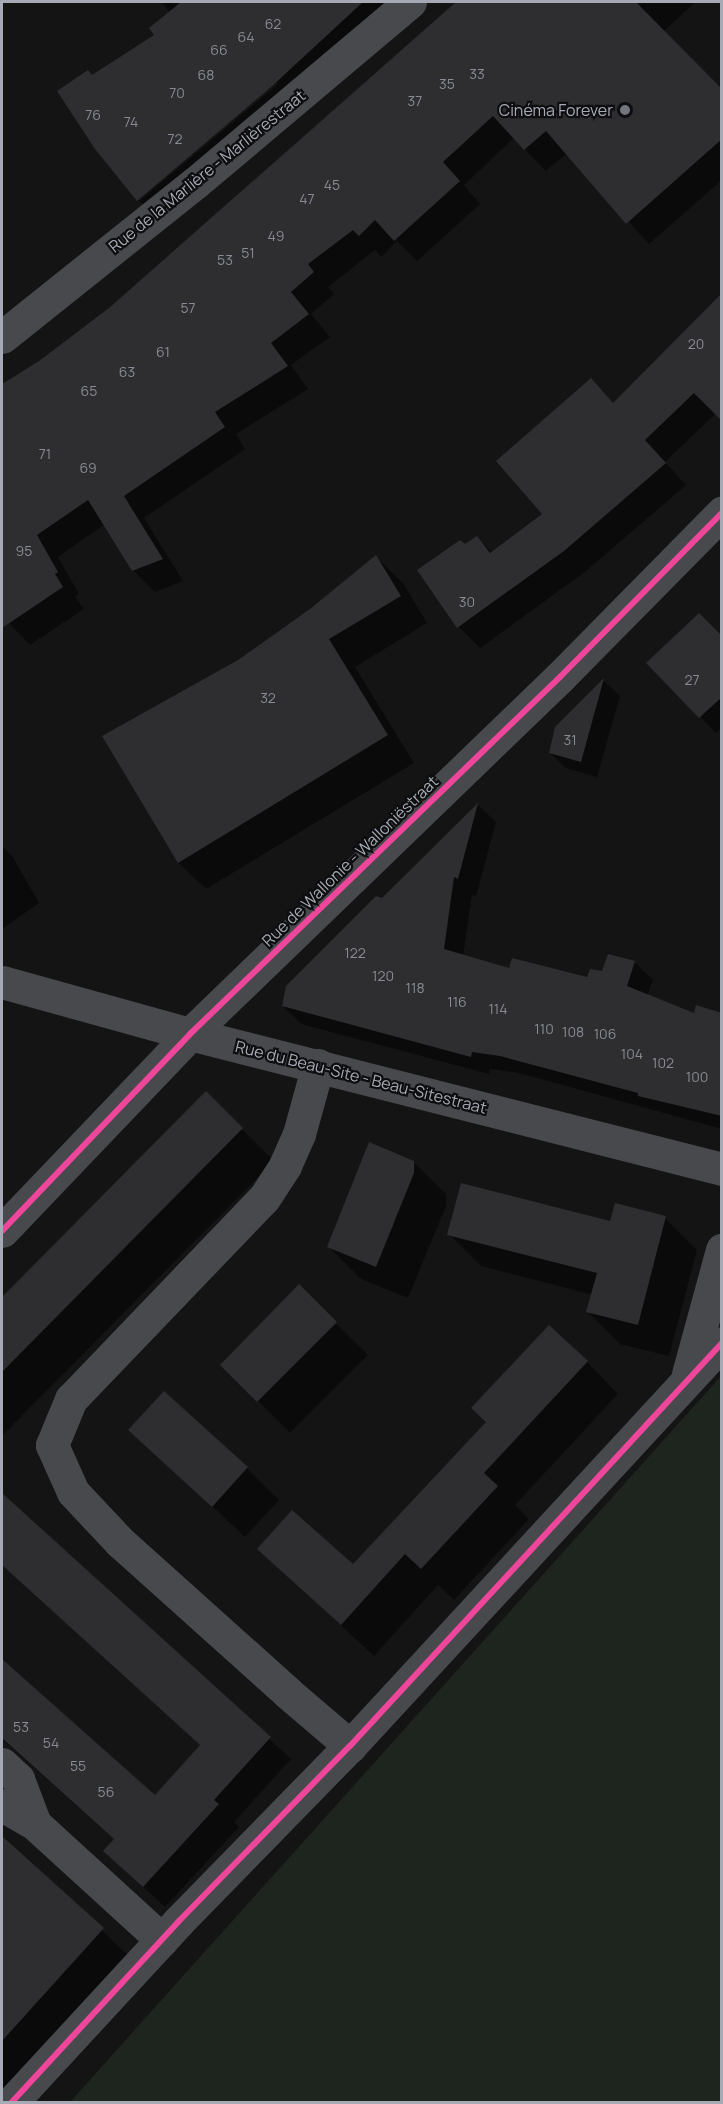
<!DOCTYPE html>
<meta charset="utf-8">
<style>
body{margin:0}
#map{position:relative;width:723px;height:2104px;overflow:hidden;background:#141414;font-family:Manrope,sans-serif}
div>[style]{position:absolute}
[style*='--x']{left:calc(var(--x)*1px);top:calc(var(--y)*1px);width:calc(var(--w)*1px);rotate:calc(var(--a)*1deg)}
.green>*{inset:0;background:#1e241e}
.shadow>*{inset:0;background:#0007}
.building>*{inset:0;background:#2e2e30}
.minor>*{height:33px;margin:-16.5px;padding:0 16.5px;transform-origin:16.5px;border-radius:16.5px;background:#48494d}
.cycleway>*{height:6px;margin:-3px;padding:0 3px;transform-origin:3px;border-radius:3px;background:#ed469a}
.dots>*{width:16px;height:16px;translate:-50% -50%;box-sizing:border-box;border:3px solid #0e0e10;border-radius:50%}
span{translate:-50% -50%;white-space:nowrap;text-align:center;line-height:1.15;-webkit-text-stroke:4.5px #0e0e10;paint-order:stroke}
.number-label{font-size:14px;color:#888b93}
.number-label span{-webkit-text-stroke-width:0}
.poi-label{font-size:16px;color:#a6aab4}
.right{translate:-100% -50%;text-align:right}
.street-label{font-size:16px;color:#a6aab4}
.frame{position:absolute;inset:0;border:3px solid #a6aab4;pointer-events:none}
</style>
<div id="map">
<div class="green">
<div style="clip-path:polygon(721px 1376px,721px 2102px,70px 2102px)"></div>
</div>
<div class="shadow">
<div style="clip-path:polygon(162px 2px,395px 2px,154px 215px,139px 201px,278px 84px,276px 81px,93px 76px,156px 35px,170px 13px)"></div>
<div style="clip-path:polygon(458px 2px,695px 2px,664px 31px,722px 91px,722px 180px,649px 244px,567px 153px,546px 171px,514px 138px,464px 185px,480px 204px,417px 261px,397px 241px,381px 257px,375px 250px,328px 287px,334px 294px,311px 314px,330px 337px,291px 365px,308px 389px,236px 434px,245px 449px,144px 518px,183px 581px,155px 592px,133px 570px,105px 524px,58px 557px,79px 594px,75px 596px,84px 609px,30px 645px,9px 623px,2px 611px,2px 385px,40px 362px,110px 309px)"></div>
<div style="clip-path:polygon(722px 313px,716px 413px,665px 462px,686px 485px,585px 572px,480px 648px,459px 627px,419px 570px,477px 538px,493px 553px,545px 514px,591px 380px,614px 404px)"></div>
<div style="clip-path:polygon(376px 557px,403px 583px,427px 623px,355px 667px,414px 763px,206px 889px,179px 863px,104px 737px,238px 662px,311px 610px)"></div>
<div style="clip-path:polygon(722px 638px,722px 728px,716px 733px,649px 663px)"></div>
<div style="clip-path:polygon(604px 681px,620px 696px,597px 777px,566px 768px,550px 753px,556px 728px)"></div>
<div style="clip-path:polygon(478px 805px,496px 822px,476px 896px,472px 895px,463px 956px,510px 970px,588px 979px,634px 962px,653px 980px,647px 996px,695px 1015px,722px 1015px,722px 1129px,519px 1073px,490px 1069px,489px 1074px,301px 1024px,283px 1006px,383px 900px)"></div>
<div style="clip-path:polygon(2px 846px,13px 857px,39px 903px,2px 929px)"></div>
<div style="clip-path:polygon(206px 1093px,274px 1161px,2px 1436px,2px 1298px)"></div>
<div style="clip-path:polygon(413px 1162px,446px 1194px,446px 1206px,408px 1298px,361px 1279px,329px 1247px)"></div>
<div style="clip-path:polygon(665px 1218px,697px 1250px,669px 1356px,620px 1344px,588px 1312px,593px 1295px,481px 1266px,449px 1234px)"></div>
<div style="clip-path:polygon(299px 1287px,368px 1355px,290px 1433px,222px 1365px)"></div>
<div style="clip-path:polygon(587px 1362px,618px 1394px,515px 1505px,529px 1519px,454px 1600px,438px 1585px,374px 1656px,259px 1549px,353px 1566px,488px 1422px)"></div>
<div style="clip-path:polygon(130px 1430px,247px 1468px,279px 1500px,245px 1537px)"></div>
<div style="clip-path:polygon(2px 1495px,291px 1759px,234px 1822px,239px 1827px,165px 1907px,127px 1872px,115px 1840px,2px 1739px,2px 1661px,155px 1797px,201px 1746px,2px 1564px)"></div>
<div style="clip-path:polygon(2px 1837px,129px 1956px,2px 2097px)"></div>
</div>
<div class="building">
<div style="clip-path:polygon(181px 2px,363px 2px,271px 87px,137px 201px,95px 149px,57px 91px,88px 70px,92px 75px,154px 35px,149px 28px)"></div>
<div style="clip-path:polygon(456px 2px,636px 2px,722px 89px,722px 139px,626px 224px,546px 131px,524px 150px,493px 116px,443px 162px,460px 181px,394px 241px,375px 220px,359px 236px,353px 230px,308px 264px,314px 272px,291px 292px,309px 314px,271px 343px,288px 366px,215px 412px,225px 427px,124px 496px,163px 559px,132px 571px,88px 500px,37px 535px,58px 572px,55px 574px,63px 587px,2px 628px,2px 384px,39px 361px,109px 308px)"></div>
<div style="clip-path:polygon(722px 293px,722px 421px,694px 393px,645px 440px,666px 463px,564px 551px,457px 628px,417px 570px,460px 540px,465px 544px,477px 536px,490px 553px,542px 514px,496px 461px,591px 378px,613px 403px)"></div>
<div style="clip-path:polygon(376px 555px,401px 596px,329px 639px,388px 735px,178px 863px,102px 736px,238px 660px,310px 609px)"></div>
<div style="clip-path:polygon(699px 613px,722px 636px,722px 697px,699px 718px,646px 663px)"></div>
<div style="clip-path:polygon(604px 678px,581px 762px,549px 753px,555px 727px)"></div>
<div style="clip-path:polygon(478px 803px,458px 879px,454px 877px,444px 949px,509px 968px,512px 958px,587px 977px,590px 969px,602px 971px,608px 954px,635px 961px,627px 986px,694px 1013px,696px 1005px,722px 1013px,722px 1116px,638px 1096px,638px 1093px,500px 1056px,472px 1052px,471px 1057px,282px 1006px,286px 986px,376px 896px,382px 898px)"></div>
<div style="clip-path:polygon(206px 1091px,243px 1128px,2px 1372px,2px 1297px)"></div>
<div style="clip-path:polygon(369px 1142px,414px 1161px,414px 1173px,376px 1267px,327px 1247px)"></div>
<div style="clip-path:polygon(461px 1183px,610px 1221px,615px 1203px,666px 1216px,638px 1325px,586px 1312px,597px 1273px,447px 1235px)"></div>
<div style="clip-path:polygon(299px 1284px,337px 1322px,257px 1402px,220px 1365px)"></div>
<div style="clip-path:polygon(549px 1325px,588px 1361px,484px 1473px,498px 1486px,421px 1569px,405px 1554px,341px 1625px,257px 1549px,292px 1510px,353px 1564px,486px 1422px,471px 1408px)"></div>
<div style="clip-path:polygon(164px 1391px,248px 1467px,212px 1507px,128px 1430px)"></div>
<div style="clip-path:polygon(2px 1493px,271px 1737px,214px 1800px,219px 1804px,143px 1887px,103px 1851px,114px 1839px,2px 1738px,2px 1659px,155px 1795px,200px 1745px,2px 1565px)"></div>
<div style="clip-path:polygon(2px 1836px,104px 1928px,2px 2041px)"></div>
</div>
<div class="minor">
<div style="--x:2;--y:337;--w:247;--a:-38.6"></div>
<div style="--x:195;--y:183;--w:281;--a:-40.1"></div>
<div style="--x:2;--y:982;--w:195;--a:15.5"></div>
<div style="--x:190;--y:1034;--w:549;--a:14.24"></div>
<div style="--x:318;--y:1065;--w:72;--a:105.4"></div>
<div style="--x:299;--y:1134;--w:35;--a:114"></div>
<div style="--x:285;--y:1166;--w:38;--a:123"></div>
<div style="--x:264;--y:1198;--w:279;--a:133.8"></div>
<div style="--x:71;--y:1399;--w:50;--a:112.4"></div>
<div style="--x:52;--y:1445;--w:51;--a:65.9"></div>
<div style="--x:73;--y:1492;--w:69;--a:46.8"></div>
<div style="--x:120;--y:1542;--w:226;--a:41.9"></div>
<div style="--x:288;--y:1693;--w:82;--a:40.5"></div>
<div style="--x:2;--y:1231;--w:272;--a:-46.3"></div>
<div style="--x:190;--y:1034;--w:514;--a:-43.98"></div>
<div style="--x:560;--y:677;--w:231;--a:-45.4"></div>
<div style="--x:688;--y:1374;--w:129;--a:-74.7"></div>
<div style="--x:2;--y:1764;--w:22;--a:43"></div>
<div style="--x:18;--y:1779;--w:48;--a:69.3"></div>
<div style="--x:2;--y:1805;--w:38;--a:30"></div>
<div style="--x:35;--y:1824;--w:172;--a:42.4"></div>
<div style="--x:12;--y:2102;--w:245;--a:-47.3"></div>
<div style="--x:178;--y:1922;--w:246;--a:-45.7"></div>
<div style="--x:350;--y:1746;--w:548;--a:-47.29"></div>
</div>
<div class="cycleway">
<div style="--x:2;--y:1231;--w:272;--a:-46.3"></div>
<div style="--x:190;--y:1034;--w:514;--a:-43.98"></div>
<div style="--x:560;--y:677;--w:231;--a:-45.4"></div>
<div style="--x:12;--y:2102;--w:245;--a:-47.3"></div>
<div style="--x:178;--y:1922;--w:246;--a:-45.7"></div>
<div style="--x:350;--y:1746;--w:548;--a:-47.29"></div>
</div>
<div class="dots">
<div style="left:625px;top:110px;background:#73767c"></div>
</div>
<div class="number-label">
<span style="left:273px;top:24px">62</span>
<span style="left:246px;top:37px">64</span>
<span style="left:219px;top:50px">66</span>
<span style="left:477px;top:74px">33</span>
<span style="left:206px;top:75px">68</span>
<span style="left:447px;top:84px">35</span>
<span style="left:177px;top:93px">70</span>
<span style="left:415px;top:101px">37</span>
<span style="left:93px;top:115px">76</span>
<span style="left:131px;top:122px">74</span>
<span style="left:175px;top:139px">72</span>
<span style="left:332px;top:185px">45</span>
<span style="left:307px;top:199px">47</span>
<span style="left:276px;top:236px">49</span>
<span style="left:248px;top:253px">51</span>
<span style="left:225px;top:260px">53</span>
<span style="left:188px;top:308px">57</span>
<span style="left:696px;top:344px">20</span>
<span style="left:163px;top:352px">61</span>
<span style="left:127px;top:372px">63</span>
<span style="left:89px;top:391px">65</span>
<span style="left:45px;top:454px">71</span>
<span style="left:88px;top:468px">69</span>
<span style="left:24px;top:551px">95</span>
<span style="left:467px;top:602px">30</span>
<span style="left:692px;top:680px">27</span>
<span style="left:268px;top:698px">32</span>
<span style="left:570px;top:740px">31</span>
<span style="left:355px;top:953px">122</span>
<span style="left:383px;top:976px">120</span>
<span style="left:415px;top:988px">118</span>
<span style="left:457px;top:1002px">116</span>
<span style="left:498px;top:1009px">114</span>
<span style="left:544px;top:1029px">110</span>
<span style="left:573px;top:1032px">108</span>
<span style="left:605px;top:1034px">106</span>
<span style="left:632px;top:1054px">104</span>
<span style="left:663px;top:1063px">102</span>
<span style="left:697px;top:1077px">100</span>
<span style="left:21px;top:1727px">53</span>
<span style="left:51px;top:1743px">54</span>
<span style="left:78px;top:1766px">55</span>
<span style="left:106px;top:1792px">56</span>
</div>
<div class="poi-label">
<span class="right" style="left:613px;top:110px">Cinéma Forever</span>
</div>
<div class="street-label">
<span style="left:207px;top:171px;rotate:-39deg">Rue de la Marlière - Marlièrestraat</span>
<span style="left:350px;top:861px;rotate:-44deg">Rue de Wallonie - Walloniëstraat</span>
<span style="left:361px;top:1077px;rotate:14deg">Rue du Beau-Site - Beau-Sitestraat</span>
</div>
<div class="frame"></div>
</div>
